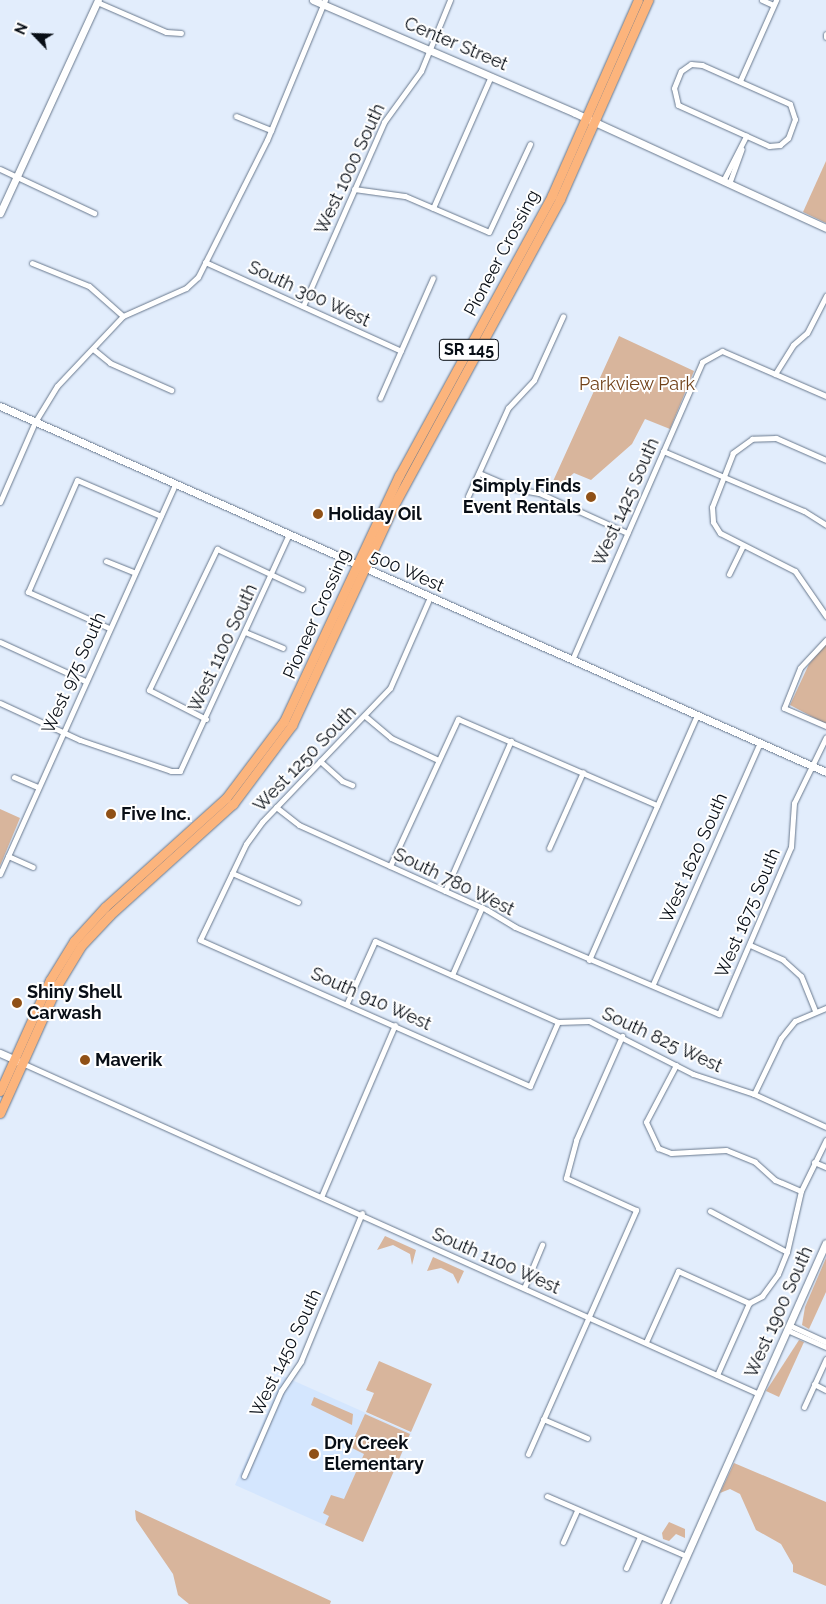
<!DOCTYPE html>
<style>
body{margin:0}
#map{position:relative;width:826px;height:1604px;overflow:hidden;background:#e2edfc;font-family:Raleway,sans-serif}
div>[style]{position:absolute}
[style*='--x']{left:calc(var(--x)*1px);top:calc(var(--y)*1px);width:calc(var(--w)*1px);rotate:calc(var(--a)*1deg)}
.built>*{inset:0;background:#d4e6fe}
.green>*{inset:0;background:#d8b59c}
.roads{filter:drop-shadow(0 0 1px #68788d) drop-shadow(0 0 1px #68788d)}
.street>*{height:5px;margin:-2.5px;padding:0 2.5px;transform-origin:2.5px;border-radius:2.5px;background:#fff}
.secondary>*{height:7px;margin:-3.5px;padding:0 3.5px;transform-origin:3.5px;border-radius:3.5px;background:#fff}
.highway>*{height:9px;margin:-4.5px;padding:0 4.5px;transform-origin:4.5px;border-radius:4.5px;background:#fcb47c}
.dots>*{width:14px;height:14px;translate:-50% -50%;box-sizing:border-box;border:2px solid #fff;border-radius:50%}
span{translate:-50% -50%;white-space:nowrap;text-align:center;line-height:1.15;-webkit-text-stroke:4px #fff;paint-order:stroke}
.shield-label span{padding:1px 4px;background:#fff;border:1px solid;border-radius:4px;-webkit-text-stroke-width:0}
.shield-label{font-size:16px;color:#080e16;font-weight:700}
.street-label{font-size:18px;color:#080e16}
.park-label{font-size:18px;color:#704119}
.poi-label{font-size:18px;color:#080e16;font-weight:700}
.right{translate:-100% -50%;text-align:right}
.left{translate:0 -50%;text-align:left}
.north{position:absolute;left:10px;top:10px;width:50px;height:50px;-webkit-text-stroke:4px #fff;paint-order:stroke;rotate:294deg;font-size:14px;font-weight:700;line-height:20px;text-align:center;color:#080e16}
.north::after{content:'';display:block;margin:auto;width:18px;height:22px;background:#080e16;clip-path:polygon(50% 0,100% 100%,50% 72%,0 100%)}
</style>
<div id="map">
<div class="built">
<div style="clip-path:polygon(283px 1376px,411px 1433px,363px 1542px,235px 1485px)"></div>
</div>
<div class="green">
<div style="clip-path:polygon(826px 161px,826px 223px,803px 212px)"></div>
<div style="clip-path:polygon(619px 336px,694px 371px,670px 429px,645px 419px,632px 444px,591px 480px,574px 473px,552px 492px,549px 490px)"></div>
<div style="clip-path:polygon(826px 644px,826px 724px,790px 705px,809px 664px)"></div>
<div style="clip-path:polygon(0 809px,20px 818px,0 866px)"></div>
<div style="clip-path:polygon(385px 1236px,416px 1250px,412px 1265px,410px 1254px,393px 1245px,377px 1250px)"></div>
<div style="clip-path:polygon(433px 1257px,464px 1271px,458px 1284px,453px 1274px,441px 1268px,427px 1271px)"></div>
<div style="clip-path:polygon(826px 1258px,826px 1292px,809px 1329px,802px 1325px,805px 1307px)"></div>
<div style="clip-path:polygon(799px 1340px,804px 1342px,779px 1397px,766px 1391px)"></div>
<div style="clip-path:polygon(379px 1361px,432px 1384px,411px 1432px,366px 1412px,374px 1393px,366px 1390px)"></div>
<div style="clip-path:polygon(314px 1397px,353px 1414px,352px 1425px,311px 1405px)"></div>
<div style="clip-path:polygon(365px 1414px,410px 1434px,363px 1542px,325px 1525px,329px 1516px,323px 1513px,331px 1495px,344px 1499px,364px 1454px,350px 1447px)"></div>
<div style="clip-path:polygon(734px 1463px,826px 1502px,826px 1586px,793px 1572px,793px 1565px,781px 1544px,756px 1530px,740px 1494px,730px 1489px,720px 1493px)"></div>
<div style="clip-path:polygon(135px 1510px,331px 1601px,330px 1604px,189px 1604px,178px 1595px,173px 1574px,136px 1520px)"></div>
<div style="clip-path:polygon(669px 1522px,685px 1529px,685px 1538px,676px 1534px,669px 1541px,663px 1539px,662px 1533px)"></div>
</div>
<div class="roads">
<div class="street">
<div style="--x:762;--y:0;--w:12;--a:24"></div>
<div style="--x:97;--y:2;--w:75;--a:23.5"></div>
<div style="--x:166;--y:32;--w:15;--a:4"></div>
<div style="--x:826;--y:34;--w:3;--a:90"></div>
<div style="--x:691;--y:64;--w:11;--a:5"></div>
<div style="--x:702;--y:65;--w:96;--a:23.9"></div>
<div style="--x:790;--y:104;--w:16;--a:72"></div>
<div style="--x:795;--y:119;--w:20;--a:110"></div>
<div style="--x:788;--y:138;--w:11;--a:139"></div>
<div style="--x:780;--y:145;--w:11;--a:175"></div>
<div style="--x:769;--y:146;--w:100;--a:-155.7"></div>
<div style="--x:678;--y:105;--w:17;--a:-103"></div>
<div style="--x:674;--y:88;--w:18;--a:-68"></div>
<div style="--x:681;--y:71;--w:12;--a:-35"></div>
<div style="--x:740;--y:81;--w:89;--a:-66"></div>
<div style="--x:236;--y:116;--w:38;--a:22"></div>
<div style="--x:0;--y:169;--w:104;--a:25.1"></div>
<div style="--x:723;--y:181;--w:51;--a:-62.9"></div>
<div style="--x:729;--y:184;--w:37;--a:-70"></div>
<div style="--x:354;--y:189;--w:51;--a:7.8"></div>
<div style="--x:405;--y:196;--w:91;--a:23.2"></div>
<div style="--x:489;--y:232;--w:97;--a:-65"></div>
<div style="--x:433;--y:208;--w:144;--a:-66.3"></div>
<div style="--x:205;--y:262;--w:215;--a:24.4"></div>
<div style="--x:32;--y:263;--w:61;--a:22"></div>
<div style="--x:89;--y:286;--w:45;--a:41.4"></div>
<div style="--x:303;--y:306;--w:201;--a:-66.2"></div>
<div style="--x:384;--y:122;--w:63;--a:-54"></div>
<div style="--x:421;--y:71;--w:77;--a:-67.8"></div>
<div style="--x:93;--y:349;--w:22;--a:39"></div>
<div style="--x:110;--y:363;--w:67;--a:23.9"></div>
<div style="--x:775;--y:374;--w:34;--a:-58"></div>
<div style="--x:793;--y:345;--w:18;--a:-41"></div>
<div style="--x:807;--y:333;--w:42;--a:-62.8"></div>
<div style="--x:380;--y:398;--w:131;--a:-66.2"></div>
<div style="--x:663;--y:451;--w:153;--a:23.1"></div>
<div style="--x:804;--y:511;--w:26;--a:32"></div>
<div style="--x:826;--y:460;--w:55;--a:-156.3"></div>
<div style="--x:776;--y:438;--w:24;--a:178"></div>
<div style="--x:752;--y:439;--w:24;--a:144"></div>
<div style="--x:733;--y:453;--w:58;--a:111.3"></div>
<div style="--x:712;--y:507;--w:15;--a:86"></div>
<div style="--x:713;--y:522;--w:13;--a:58"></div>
<div style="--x:720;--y:533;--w:84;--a:26.9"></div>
<div style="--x:795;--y:571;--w:55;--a:55.4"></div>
<div style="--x:479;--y:473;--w:40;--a:23.4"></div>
<div style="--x:516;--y:489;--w:23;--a:10"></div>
<div style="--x:539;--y:493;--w:97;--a:24.4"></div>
<div style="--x:468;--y:496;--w:97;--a:-65.6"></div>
<div style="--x:508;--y:408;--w:38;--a:-47"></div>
<div style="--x:534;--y:380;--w:70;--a:-65.6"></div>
<div style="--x:0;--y:502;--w:87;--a:-66.4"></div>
<div style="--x:35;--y:422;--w:42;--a:-58.6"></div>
<div style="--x:57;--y:386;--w:96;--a:-46.7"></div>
<div style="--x:123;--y:316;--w:69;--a:-24"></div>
<div style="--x:186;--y:288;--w:16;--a:-43"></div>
<div style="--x:198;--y:277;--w:153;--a:-63.3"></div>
<div style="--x:267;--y:140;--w:152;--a:-67.5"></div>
<div style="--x:106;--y:561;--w:31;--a:22"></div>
<div style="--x:729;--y:574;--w:30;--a:-64"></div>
<div style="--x:430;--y:597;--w:99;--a:113.7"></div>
<div style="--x:390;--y:688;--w:185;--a:133.7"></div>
<div style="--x:262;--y:822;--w:27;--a:126"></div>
<div style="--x:246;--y:844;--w:106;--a:115.6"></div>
<div style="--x:200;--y:940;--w:361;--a:23.9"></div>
<div style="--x:530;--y:1086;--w:70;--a:-66.4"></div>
<div style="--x:109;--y:628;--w:89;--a:-156"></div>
<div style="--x:28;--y:592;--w:122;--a:-66.4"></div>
<div style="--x:77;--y:480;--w:91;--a:23.2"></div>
<div style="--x:245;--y:632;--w:41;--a:22.8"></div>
<div style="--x:826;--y:640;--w:38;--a:133"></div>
<div style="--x:800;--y:668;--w:43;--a:111.8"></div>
<div style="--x:784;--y:708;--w:46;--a:23.2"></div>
<div style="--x:0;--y:642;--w:94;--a:24.6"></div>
<div style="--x:572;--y:660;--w:325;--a:-66.4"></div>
<div style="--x:702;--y:362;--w:23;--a:-29"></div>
<div style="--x:722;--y:351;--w:113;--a:23.4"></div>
<div style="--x:0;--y:703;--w:88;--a:24.8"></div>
<div style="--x:80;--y:740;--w:96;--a:18.8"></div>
<div style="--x:171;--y:771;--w:9;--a:0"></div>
<div style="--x:180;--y:771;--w:259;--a:-65.3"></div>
<div style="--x:365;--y:716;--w:34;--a:40"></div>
<div style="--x:391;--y:738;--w:50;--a:25"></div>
<div style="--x:206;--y:719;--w:64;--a:-153"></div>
<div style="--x:149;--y:690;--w:157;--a:-64.3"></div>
<div style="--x:217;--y:549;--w:94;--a:25.2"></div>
<div style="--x:320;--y:761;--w:30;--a:42"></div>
<div style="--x:342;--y:781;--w:11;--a:22"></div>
<div style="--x:14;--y:777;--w:26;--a:23"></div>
<div style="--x:276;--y:807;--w:29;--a:38"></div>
<div style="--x:299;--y:825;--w:206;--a:24.3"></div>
<div style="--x:487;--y:910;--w:33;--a:31"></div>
<div style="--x:515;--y:927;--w:222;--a:23.1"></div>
<div style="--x:719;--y:1014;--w:182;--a:-66.7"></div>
<div style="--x:791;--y:847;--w:44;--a:-86.1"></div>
<div style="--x:794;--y:803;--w:73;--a:-64.1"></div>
<div style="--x:549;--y:848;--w:83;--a:-65.9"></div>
<div style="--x:8;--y:856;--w:27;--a:24"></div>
<div style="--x:390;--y:866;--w:162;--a:-65.2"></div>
<div style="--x:458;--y:719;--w:217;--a:23.4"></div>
<div style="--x:232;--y:873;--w:72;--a:23.7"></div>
<div style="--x:0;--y:874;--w:427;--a:-65.8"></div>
<div style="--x:445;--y:891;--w:164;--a:-66.3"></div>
<div style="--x:750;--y:945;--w:36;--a:24"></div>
<div style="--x:783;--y:960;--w:24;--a:42"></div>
<div style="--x:801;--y:976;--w:38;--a:68"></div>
<div style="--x:589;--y:960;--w:268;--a:-66.2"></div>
<div style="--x:452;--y:975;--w:74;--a:-66.2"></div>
<div style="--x:653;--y:984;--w:264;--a:-66.1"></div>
<div style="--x:347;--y:1003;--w:68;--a:-65.7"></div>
<div style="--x:375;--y:941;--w:200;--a:23.9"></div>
<div style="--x:558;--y:1022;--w:31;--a:-2"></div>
<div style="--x:589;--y:1021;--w:117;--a:27"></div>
<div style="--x:693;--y:1074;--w:64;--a:18.2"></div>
<div style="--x:754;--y:1094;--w:79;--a:24.6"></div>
<div style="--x:22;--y:1063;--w:808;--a:24.19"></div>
<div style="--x:676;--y:1065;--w:64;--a:117.8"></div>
<div style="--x:646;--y:1122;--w:29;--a:65"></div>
<div style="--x:658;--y:1148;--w:14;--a:21"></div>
<div style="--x:671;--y:1153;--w:55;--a:-3.1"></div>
<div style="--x:726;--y:1150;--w:31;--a:22"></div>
<div style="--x:755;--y:1162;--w:27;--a:42"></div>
<div style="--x:775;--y:1180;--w:28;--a:23"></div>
<div style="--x:754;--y:1094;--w:62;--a:-64.3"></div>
<div style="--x:781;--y:1038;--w:22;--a:-51"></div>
<div style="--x:795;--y:1021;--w:34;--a:-23"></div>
<div style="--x:814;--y:1162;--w:13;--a:23"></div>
<div style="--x:322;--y:1195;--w:185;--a:-66.8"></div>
<div style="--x:710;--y:1211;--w:87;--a:28"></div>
<div style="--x:524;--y:1288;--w:47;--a:-67.3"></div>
<div style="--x:789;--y:1325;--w:41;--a:24.7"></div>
<div style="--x:787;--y:1330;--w:43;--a:23.6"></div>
<div style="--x:646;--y:1342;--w:78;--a:-65.7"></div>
<div style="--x:678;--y:1271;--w:78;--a:24.3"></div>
<div style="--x:717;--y:1375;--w:79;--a:-66"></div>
<div style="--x:749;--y:1303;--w:15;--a:-28"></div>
<div style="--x:762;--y:1296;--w:27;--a:-54"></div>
<div style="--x:778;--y:1274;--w:24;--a:-68"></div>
<div style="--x:787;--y:1252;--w:63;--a:-77.1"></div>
<div style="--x:801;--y:1191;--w:57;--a:-63.9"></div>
<div style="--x:814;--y:1384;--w:13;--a:27"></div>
<div style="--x:804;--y:1407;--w:53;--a:-65.4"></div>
<div style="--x:543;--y:1419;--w:48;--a:23.4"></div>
<div style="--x:528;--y:1454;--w:267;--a:-66.1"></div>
<div style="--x:636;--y:1210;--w:77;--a:-155.4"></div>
<div style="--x:566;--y:1178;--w:39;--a:-75"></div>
<div style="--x:576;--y:1140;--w:114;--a:-66.1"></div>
<div style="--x:244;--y:1476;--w:93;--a:-66.5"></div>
<div style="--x:281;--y:1391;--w:36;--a:-56"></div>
<div style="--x:301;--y:1361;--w:160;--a:-67.6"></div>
<div style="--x:547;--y:1496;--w:151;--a:23.3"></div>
<div style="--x:563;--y:1542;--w:35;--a:-66"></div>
<div style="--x:626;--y:1568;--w:34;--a:-66"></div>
</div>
<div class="secondary">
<div style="--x:313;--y:0;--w:285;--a:23.3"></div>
<div style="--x:575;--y:113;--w:276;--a:24.6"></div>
<div style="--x:0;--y:213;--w:234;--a:-65.3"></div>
<div style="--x:0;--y:406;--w:903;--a:23.9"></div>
<div style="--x:0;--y:1053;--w:24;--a:24"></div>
<div style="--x:665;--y:1604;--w:395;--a:-66"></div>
</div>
<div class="highway">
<div style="--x:0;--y:1091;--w:122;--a:-65.8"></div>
<div style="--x:50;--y:980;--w:46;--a:-58.4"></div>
<div style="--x:74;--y:941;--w:46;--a:-47.6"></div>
<div style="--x:105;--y:907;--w:163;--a:-42"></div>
<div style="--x:226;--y:798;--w:96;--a:-53"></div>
<div style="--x:284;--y:721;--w:271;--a:-64.9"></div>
<div style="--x:399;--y:476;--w:320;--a:-61.4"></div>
<div style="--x:552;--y:195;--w:213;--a:-66.2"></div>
<div style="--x:0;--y:1113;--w:141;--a:-65.8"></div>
<div style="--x:58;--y:984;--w:44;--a:-58.8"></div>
<div style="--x:81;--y:946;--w:42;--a:-46.9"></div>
<div style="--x:110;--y:915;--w:166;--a:-42.1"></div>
<div style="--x:233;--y:804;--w:99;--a:-53.2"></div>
<div style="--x:292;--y:725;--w:240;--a:-65.1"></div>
<div style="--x:393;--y:507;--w:350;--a:-61.5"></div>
<div style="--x:560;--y:199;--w:218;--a:-66.1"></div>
</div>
</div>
<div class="dots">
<div style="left:591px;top:497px;background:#905117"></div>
<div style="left:318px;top:514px;background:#905117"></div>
<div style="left:111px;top:814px;background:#905117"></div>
<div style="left:17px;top:1003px;background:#905117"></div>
<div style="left:85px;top:1060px;background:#905117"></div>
<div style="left:314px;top:1454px;background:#905117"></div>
</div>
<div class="shield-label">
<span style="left:469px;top:350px">SR 145</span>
</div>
<div class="street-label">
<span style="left:456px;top:44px;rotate:23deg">Center Street</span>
<span style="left:350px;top:169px;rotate:-65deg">West 1000 South</span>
<span style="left:502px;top:253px;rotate:-62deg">Pioneer Crossing</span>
<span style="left:309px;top:294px;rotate:25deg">South 300 West</span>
<span style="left:626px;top:502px;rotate:-66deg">West 1425 South</span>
<span style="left:407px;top:571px;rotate:24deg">500 West</span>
<span style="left:317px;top:614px;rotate:-66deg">Pioneer Crossing</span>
<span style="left:223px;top:648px;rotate:-65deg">West 1100 South</span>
<span style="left:74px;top:673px;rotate:-66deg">West 975 South</span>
<span style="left:305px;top:759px;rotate:-46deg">West 1250 South</span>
<span style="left:694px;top:858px;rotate:-66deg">West 1620 South</span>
<span style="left:454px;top:882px;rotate:26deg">South 780 West</span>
<span style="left:748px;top:913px;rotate:-67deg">West 1675 South</span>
<span style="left:371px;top:999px;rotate:24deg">South 910 West</span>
<span style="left:662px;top:1040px;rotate:25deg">South 825 West</span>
<span style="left:496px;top:1261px;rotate:24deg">South 1100 West</span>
<span style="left:779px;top:1312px;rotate:-66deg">West 1900 South</span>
<span style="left:286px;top:1353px;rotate:-64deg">West 1450 South</span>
</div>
<div class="park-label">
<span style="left:637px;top:384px">Parkview Park</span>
</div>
<div class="poi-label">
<span class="right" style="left:581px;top:497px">Simply Finds<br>Event Rentals</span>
<span class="left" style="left:328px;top:514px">Holiday Oil</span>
<span class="left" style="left:121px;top:814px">Five Inc.</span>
<span class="left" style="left:27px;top:1003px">Shiny Shell<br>Carwash</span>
<span class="left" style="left:95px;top:1060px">Maverik</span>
<span class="left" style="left:324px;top:1454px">Dry Creek<br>Elementary</span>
</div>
<div class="north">N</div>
</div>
